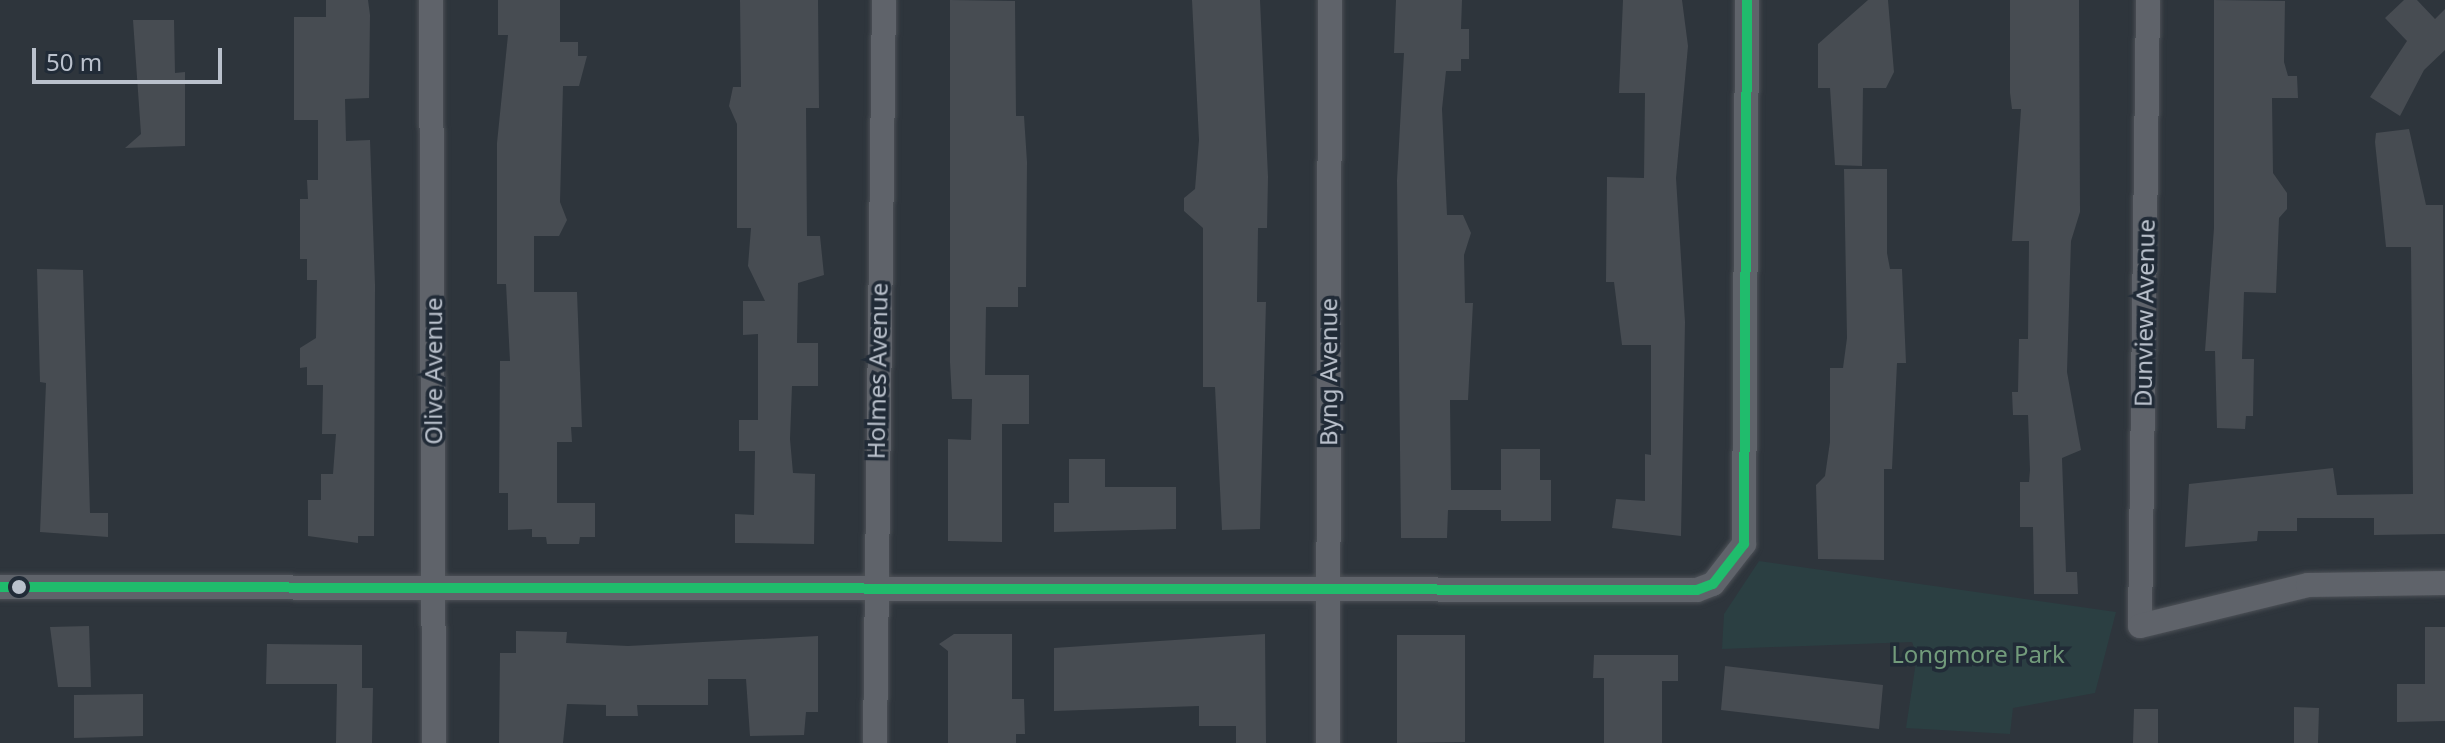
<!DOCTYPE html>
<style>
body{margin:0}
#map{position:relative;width:2445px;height:743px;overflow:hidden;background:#2e353c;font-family:"Noto Sans",sans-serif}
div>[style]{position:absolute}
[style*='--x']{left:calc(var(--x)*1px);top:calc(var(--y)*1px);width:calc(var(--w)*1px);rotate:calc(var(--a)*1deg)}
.green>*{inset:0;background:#2b3f42}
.building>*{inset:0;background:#474c52}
.roads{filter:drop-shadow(0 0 2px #4d5157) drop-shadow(0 0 2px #4d5157)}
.street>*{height:24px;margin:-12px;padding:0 12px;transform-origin:12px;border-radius:12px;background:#5f636a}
.bus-1>*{height:10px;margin:-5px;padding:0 5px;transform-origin:5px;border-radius:5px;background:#20bc6c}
.dots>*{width:22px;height:22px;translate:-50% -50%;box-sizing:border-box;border:4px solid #212b37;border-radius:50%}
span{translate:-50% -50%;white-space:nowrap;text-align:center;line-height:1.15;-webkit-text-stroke:7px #212b37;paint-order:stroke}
.street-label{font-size:24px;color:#bac1cc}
.park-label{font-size:24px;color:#729b7b}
.scale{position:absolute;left:32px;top:48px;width:190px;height:36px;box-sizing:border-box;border:4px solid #bac1cc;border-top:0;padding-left:10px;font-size:24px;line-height:28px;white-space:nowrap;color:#bac1cc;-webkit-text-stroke:6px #212b37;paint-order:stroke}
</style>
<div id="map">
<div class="green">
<div style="clip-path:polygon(1759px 561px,2116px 612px,2095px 693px,2013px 708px,2010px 734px,1906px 728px,1917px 655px,1912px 642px,1722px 649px,1724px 614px)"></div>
</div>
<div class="building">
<div style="clip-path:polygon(326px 0,368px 0,370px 15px,369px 98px,345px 99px,346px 141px,370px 140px,375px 285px,374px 536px,358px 536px,358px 543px,308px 536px,308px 500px,321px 500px,321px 474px,333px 474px,336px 434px,322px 434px,323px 385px,307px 385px,307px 367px,300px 368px,300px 348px,316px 338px,317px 280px,307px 280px,307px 259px,300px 259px,300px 199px,308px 199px,307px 180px,318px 180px,318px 120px,294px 120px,294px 17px,326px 17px)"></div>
<div style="clip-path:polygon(498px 0,560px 0,560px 42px,578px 42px,578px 56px,587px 56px,579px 86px,563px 86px,560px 202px,567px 220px,559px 236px,534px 236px,534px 292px,577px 292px,582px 427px,571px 427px,572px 442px,557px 442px,557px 503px,595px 503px,595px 537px,580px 537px,579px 544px,547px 544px,546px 537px,532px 537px,532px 529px,508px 530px,508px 493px,499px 493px,500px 361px,510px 361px,506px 284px,497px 284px,497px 143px,508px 35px,498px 35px)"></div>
<div style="clip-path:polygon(740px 0,818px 0,819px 108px,806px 108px,807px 236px,820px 236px,824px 275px,798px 283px,797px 343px,818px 343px,818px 386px,792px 386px,790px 439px,793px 473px,815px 474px,814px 544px,735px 543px,735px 514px,754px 515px,755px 451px,739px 451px,739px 420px,758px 420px,758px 334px,743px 335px,743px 301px,765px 301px,748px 266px,751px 228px,737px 228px,737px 124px,729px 106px,733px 87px,741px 87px)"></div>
<div style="clip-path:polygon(950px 0,1015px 1px,1016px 116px,1024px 116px,1027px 162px,1026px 287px,1018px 287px,1018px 307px,986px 307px,985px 375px,1029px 375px,1029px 424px,1002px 424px,1002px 542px,948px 541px,948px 439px,971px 440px,972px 399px,952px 399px,950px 362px)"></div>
<div style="clip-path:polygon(1192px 0,1260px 0,1268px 177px,1267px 228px,1258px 228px,1257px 302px,1266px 302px,1260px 529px,1222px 530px,1215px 387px,1203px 387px,1203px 228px,1184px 211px,1184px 198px,1195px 189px,1199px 140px)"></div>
<div style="clip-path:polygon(1396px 0,1462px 0,1461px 29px,1469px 29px,1469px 59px,1461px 59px,1461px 71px,1446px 71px,1442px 109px,1447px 215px,1463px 215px,1471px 233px,1464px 255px,1465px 303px,1473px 303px,1468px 400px,1450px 400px,1451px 490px,1501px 490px,1501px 449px,1540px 449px,1540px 480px,1551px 480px,1551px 521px,1501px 521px,1501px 510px,1448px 510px,1447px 538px,1401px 538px,1397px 180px,1404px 53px,1394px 53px)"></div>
<div style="clip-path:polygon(1623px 0,1682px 0,1688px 46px,1676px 178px,1685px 322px,1681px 536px,1612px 528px,1616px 499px,1645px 501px,1645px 454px,1651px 455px,1651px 345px,1622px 345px,1614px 282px,1606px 282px,1607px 177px,1644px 178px,1645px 93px,1619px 93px)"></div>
<div style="clip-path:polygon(1868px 0,1888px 0,1894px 72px,1886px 88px,1863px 88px,1862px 166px,1835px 165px,1830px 88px,1818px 88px,1818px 44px)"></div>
<div style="clip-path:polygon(2010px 0,2079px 0,2080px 212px,2071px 241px,2067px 372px,2081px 450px,2062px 458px,2066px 572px,2077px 572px,2078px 594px,2034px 594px,2033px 527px,2020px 527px,2020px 482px,2029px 482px,2030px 470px,2028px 415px,2013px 415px,2012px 392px,2018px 392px,2019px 339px,2028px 339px,2029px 241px,2012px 241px,2021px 109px,2012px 109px,2010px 93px)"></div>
<div style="clip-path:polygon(2214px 0,2285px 1px,2284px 62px,2288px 76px,2297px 76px,2298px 98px,2272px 98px,2273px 173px,2287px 193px,2287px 209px,2279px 218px,2276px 293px,2244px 292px,2242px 359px,2254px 359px,2253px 416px,2246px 416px,2245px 429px,2217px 428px,2215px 351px,2205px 351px,2214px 228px)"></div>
<div style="clip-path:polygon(2404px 0,2417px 0,2435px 19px,2445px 9px,2445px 50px,2424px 70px,2400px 116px,2370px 97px,2407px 41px,2385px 18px)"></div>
<div style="clip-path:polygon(133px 20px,174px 20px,175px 73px,185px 72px,185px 146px,125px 148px,141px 134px)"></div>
<div style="clip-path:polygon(2409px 129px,2426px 205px,2443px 205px,2445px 534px,2374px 535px,2374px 518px,2297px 518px,2297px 531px,2258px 531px,2257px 541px,2185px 547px,2189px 484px,2333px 468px,2337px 495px,2413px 494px,2411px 247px,2386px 247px,2375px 142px,2376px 133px)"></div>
<div style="clip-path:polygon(1844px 169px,1887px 169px,1887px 253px,1890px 269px,1902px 269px,1906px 363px,1897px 363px,1892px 469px,1884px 469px,1884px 560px,1818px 559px,1816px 485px,1825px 476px,1830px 442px,1830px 368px,1843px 368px,1847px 338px)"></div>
<div style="clip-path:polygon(37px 269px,83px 270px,90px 513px,108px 513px,108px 537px,40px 532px,46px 383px,40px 382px)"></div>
<div style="clip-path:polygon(1069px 459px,1105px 459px,1105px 487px,1176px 487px,1176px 529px,1054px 532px,1054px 503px,1069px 503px)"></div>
<div style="clip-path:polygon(89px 626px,91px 687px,58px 687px,50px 627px)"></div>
<div style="clip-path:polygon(2425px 627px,2445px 627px,2445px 721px,2397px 722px,2397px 684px,2425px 684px)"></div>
<div style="clip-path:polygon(516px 631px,567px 632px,566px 643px,628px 646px,818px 636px,818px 712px,806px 712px,804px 735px,750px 736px,746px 679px,708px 679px,708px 705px,637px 705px,638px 716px,606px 716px,606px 705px,567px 704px,563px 743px,499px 743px,500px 653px,516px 653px)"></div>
<div style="clip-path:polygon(954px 634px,1012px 634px,1012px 699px,1024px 699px,1025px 734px,1016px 734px,1016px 743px,948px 743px,948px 651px,939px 644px)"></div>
<div style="clip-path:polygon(1265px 634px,1266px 743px,1236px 743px,1236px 726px,1199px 726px,1199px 706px,1054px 711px,1054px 648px)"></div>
<div style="clip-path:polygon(1397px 635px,1465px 635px,1465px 742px,1397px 743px)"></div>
<div style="clip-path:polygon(267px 644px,362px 645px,362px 688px,373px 688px,372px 743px,336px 743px,337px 684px,266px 684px)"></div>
<div style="clip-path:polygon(1594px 655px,1678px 655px,1678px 681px,1662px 681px,1662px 743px,1604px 743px,1604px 678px,1593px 678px)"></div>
<div style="clip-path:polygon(1725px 666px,1883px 685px,1879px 729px,1721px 710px)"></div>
<div style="clip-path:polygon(143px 694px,143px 736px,74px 738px,74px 695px)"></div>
<div style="clip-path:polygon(2294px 707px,2319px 708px,2318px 743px,2294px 743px)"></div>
<div style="clip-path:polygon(2134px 709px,2158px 709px,2158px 743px,2133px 743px)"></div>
</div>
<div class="roads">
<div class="street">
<div style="--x:431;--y:0;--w:743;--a:89.77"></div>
<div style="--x:2148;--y:0;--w:626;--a:90.73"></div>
<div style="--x:2140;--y:626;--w:173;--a:-13.7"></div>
<div style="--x:2308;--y:585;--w:137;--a:-0.8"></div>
<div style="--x:0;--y:587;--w:1697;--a:0.1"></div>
<div style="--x:1697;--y:590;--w:17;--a:-21"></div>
<div style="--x:1713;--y:584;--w:51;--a:-52.2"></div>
<div style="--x:1744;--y:544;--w:544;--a:-89.68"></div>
<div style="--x:875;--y:743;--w:743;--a:-89.31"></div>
<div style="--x:1328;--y:743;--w:743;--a:-89.85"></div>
</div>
</div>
<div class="bus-1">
<div style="--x:0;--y:587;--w:1697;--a:0.1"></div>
<div style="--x:1697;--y:590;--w:17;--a:-21"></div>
<div style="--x:1713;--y:584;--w:51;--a:-52.2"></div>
<div style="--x:1744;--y:544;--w:544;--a:-89.68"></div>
</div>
<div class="dots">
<div style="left:19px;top:587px;background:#bac1cc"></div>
</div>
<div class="street-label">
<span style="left:2144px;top:313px;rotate:-89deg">Dunview Avenue</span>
<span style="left:433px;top:371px;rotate:-90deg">Olive Avenue</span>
<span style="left:877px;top:371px;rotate:-89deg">Holmes Avenue</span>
<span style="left:1328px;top:372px;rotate:-90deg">Byng Avenue</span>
</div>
<div class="park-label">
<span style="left:1978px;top:654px">Longmore Park</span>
</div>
<div class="scale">50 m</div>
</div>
